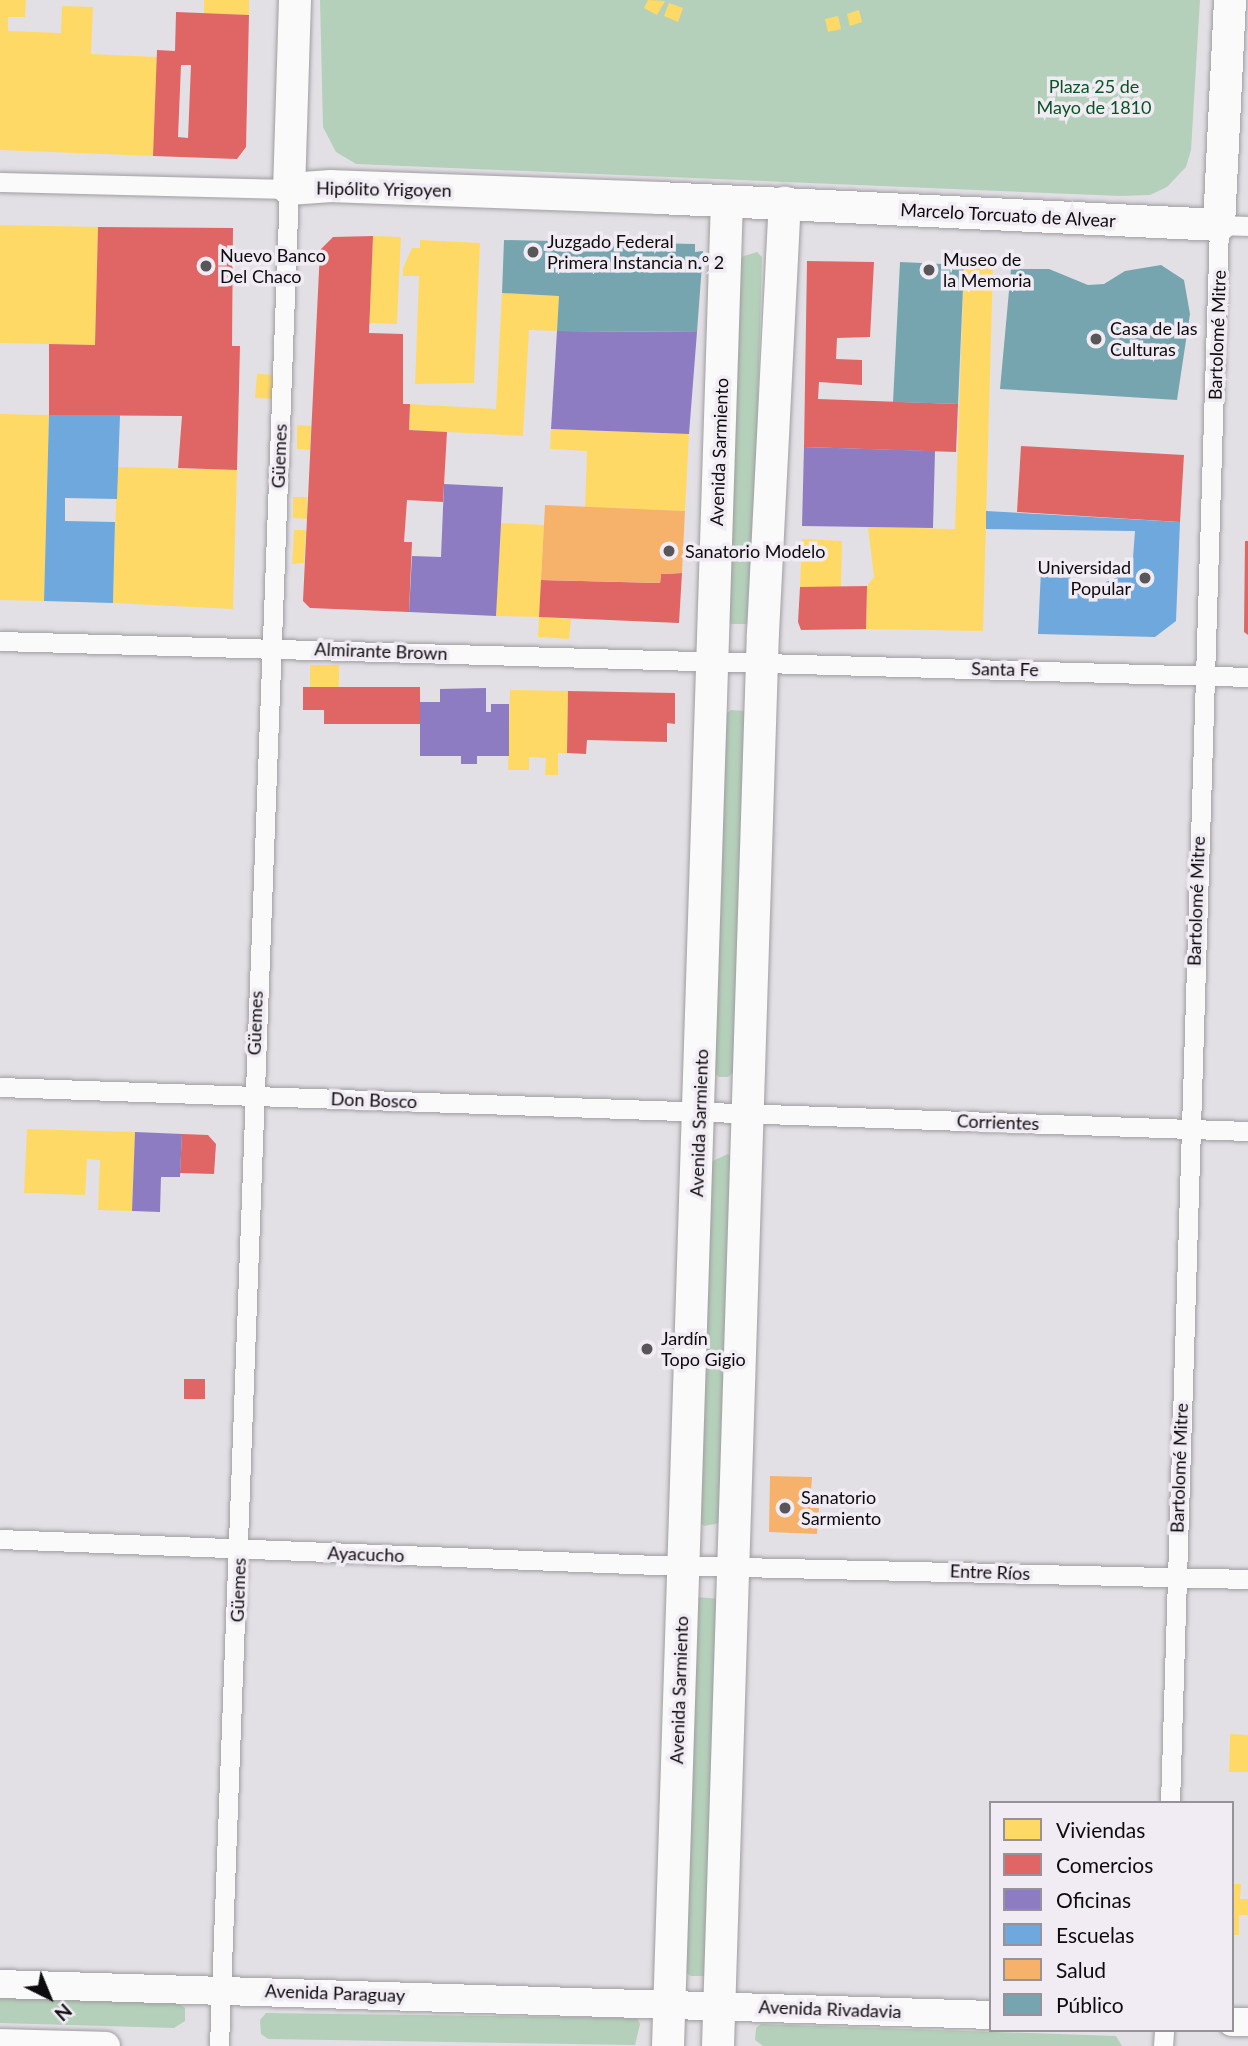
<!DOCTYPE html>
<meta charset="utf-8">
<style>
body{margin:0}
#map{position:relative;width:1248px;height:2046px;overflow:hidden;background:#e3e0e5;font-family:Lato,sans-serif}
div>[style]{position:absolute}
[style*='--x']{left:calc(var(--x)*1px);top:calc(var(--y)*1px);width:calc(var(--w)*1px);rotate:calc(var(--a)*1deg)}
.green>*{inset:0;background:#b5d0ba}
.homes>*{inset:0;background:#ffd966}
.shops>*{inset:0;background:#e06666}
.offices>*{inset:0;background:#8e7cc3}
.schools>*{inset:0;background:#6fa8dc}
.health>*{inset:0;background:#f6b26b}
.public>*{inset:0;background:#76a5af}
.roads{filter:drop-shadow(0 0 2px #a09da1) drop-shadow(0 0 2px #a09da1)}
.street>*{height:19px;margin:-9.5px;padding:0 9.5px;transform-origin:9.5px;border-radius:9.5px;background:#fbfafb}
.secondary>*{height:28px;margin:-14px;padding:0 14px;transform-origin:14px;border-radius:14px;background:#fbfafb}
.primary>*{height:32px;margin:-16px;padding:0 16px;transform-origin:16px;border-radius:16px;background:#fbfafb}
.dots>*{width:19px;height:19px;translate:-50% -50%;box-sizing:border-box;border:4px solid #f1ecf4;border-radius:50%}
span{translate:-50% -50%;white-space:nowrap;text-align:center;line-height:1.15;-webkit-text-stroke:7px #f1ecf4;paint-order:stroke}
.park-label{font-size:18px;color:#095423}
.street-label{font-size:18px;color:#0d0b0e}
.poi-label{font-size:18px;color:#0d0b0e}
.left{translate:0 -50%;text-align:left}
.right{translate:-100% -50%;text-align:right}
.legend{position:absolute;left:989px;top:1801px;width:245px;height:231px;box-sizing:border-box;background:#f1ecf4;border:2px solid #969298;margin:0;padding:9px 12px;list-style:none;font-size:21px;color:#0d0b0e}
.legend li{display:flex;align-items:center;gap:14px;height:35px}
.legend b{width:35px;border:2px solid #969298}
.north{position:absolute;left:14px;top:1962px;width:70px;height:70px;-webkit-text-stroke:5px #f1ecf4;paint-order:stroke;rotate:137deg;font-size:19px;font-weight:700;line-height:28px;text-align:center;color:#0d0b0e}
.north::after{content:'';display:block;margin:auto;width:24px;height:32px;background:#0d0b0e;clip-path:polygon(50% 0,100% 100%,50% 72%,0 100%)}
</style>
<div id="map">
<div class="green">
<div style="clip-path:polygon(320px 0,1200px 0,1191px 150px,1186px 167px,1167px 187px,1150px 195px,1120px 196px,356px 164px,336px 152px,323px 127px)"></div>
<div style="clip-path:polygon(757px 252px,762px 257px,752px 617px,747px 624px,731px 624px,726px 617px,738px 258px)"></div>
<div style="clip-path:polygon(731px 710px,746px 711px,739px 1068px,728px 1077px,719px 1077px,709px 1067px,724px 715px)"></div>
<div style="clip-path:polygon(728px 1154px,735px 1162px,720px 1523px,704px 1526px,699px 1521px,708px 1163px)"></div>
<div style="clip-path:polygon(696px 1597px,722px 1599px,710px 1968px,704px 1976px,691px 1976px,683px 1971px)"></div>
<div style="clip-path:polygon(0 1998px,175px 2001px,185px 2008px,185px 2021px,174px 2028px,0 2023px)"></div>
<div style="clip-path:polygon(266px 2013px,637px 2018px,640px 2024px,635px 2045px,268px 2039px,261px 2034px,260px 2020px)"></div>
<div style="clip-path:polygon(761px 2024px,1116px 2036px,1122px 2046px,763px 2046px,755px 2040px,756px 2028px)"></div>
</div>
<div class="homes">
<div style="clip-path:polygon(0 0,26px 0,25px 17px,8px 17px,8px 31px,61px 33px,62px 6px,93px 7px,91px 54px,157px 57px,153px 156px,0 150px)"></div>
<div style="clip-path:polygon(204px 0,249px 0,249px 15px,204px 14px)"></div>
<div style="clip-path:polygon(648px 0,665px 1px,657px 15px,644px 8px)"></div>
<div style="clip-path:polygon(669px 3px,683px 8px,678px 22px,664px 16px)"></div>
<div style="clip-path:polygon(859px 10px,862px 22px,850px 26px,847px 14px)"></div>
<div style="clip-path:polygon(838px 16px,841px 29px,828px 32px,825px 19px)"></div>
<div style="clip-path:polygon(0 225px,98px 227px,95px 345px,0 343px)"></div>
<div style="clip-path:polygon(373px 236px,401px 237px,397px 324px,369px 323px)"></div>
<div style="clip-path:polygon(420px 240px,480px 243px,474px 383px,415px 384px,419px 276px,403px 276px,403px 268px,412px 248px,420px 248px)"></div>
<div style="clip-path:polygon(964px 265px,993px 265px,983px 631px,866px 629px,867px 586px,874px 577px,868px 527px,955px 529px)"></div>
<div style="clip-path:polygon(502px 293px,559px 296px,557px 331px,529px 330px,523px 436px,409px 430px,410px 404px,496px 409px)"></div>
<div style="clip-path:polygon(257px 374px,277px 375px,276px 399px,255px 398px)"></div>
<div style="clip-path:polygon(0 414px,49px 415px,44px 601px,0 600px)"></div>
<div style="clip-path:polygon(297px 425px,311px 426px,310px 450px,297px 449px)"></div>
<div style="clip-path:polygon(551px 429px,689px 434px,685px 511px,585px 507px,587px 451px,550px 449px)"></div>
<div style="clip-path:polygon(117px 467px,237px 470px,233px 609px,113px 603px)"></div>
<div style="clip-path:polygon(293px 497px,307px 497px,307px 519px,293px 518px)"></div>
<div style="clip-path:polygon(501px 523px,544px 525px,539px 617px,496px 616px)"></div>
<div style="clip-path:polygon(294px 530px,306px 530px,304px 563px,292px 564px)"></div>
<div style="clip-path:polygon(802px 539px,842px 541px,841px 587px,800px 587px)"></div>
<div style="clip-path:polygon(539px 617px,571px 619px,569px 639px,538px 637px)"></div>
<div style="clip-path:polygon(310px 665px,339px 665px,339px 687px,310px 687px)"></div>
<div style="clip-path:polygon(510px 690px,568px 691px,567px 753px,558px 753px,558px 775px,545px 775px,546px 758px,529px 757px,529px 770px,508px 770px)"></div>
<div style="clip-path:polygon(27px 1129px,135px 1132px,132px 1211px,98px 1210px,100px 1160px,87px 1159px,85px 1195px,24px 1193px)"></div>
<div style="clip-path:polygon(1230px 1734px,1248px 1735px,1248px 1772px,1229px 1772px)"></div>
<div style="clip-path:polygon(1232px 1884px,1241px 1884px,1240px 1899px,1248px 1899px,1248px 1915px,1239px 1915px,1239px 1935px,1232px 1935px)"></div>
</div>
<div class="shops">
<div style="clip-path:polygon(evenodd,176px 12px,249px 15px,246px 147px,237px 159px,153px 156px,157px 50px,175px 51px,176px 12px,181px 65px,191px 65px,188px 138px,178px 137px,181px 65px)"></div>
<div style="clip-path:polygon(98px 227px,233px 228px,232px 346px,240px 346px,237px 470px,178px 468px,182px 416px,49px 415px,49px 344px,95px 345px)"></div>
<div style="clip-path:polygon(373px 236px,369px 333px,403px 334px,403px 404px,410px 404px,409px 430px,447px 432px,443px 502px,407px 500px,404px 542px,412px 542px,409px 612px,310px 608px,303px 601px,320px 250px,333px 237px)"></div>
<div style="clip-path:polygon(807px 261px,874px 262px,870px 337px,837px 338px,836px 359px,862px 360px,862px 385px,819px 382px,818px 399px,958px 404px,956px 452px,804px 447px)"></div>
<div style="clip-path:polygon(1021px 446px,1184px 455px,1180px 522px,1017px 512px)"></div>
<div style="clip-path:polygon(1245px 541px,1248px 541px,1248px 635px,1244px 632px)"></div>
<div style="clip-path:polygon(682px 573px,679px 623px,539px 617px,541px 580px,660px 583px,661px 574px)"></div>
<div style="clip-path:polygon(867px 586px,866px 629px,801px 630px,798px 622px,800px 587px)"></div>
<div style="clip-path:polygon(303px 687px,420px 687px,420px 724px,324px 724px,324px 710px,303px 710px)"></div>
<div style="clip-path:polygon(568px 691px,675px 693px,675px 724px,667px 723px,667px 742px,587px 740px,586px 754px,567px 753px)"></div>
<div style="clip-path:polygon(182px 1134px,208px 1135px,216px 1144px,214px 1174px,180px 1173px)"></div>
<div style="clip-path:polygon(184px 1379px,205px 1379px,205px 1399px,184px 1399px)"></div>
</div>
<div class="offices">
<div style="clip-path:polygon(557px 331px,697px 332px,689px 434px,551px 429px)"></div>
<div style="clip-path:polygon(804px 447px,935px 451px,933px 528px,802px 526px)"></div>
<div style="clip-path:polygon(444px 484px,503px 487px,496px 616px,409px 612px,412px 556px,441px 557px)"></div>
<div style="clip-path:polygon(486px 688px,486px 712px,491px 712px,491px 704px,509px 704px,509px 756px,477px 756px,477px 764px,461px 764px,461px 756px,420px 756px,420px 702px,440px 702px,440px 689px)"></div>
<div style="clip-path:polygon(135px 1132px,182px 1134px,180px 1177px,161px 1177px,160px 1212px,132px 1211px)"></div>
</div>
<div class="schools">
<div style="clip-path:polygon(49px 415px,120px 415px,117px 499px,65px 498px,65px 521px,115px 522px,113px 603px,44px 601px)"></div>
<div style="clip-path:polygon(986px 511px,1180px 522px,1176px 621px,1155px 637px,1038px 634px,1041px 570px,1068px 571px,1072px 582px,1083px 583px,1082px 598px,1103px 599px,1106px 582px,1132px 571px,1135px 531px,986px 529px)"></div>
</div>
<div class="health">
<div style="clip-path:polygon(545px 505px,685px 511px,682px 573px,661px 574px,660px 583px,541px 580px)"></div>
<div style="clip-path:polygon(770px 1476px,812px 1477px,810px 1508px,819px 1508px,817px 1534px,769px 1532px)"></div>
</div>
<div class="public">
<div style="clip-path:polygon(504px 240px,695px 244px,695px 252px,703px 251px,697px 332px,557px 331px,559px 296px,502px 293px)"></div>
<div style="clip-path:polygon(900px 262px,964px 265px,958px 404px,893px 402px)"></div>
<div style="clip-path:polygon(1161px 265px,1184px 280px,1190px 314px,1177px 400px,1000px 389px,1011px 269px,1049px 269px,1088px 285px,1104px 284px,1125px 271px)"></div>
</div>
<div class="roads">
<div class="street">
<div style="--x:0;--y:182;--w:289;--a:1.4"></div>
<div style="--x:289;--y:189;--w:1858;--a:92.16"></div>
<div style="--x:0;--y:641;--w:1249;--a:1.65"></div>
<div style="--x:0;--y:1087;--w:1249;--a:2.02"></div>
<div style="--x:0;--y:1539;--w:656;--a:2.27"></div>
<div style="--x:655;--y:1565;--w:593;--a:1.35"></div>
<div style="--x:1170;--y:1803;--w:1579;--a:-88.22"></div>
<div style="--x:1219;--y:225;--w:29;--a:2"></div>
<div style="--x:1163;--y:2046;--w:16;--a:-86"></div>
</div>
<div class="secondary">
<div style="--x:0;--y:1984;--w:991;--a:1.79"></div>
<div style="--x:1232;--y:2022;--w:16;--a:0"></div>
<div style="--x:0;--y:2043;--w:106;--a:1.6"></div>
</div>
<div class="primary">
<div style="--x:295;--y:0;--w:189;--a:91.8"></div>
<div style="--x:289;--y:189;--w:42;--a:-4.1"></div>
<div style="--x:331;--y:186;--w:328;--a:2.1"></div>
<div style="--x:659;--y:198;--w:561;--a:2.76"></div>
<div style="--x:1219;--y:225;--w:225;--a:-87.2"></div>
<div style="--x:668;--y:2046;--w:1846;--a:-88.17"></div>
<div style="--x:718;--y:2046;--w:1414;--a:-88.18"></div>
<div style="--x:763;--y:633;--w:431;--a:-87.1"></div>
</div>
</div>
<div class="dots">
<div style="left:533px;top:252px;background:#585659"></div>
<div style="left:206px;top:266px;background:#585659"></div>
<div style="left:929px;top:270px;background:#585659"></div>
<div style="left:1096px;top:339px;background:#585659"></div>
<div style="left:669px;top:551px;background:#585659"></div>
<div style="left:1145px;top:578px;background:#585659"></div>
<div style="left:647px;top:1349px;background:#585659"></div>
<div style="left:785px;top:1508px;background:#585659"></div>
</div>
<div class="park-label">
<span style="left:1094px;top:97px">Plaza 25 de<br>Mayo de 1810</span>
</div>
<div class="street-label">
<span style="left:384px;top:189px;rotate:1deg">Hipólito Yrigoyen</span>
<span style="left:1008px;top:215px;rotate:3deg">Marcelo Torcuato de Alvear</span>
<span style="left:1217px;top:335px;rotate:-88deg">Bartolomé Mitre</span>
<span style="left:719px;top:452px;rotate:-88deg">Avenida Sarmiento</span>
<span style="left:279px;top:456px;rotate:-88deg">Güemes</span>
<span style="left:381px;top:651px;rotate:2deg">Almirante Brown</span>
<span style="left:1005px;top:669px;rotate:1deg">Santa Fe</span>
<span style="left:1196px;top:901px;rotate:-88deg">Bartolomé Mitre</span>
<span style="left:255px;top:1023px;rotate:-88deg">Güemes</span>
<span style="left:374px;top:1100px;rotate:2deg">Don Bosco</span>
<span style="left:998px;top:1122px;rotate:2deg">Corrientes</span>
<span style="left:699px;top:1123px;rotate:-88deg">Avenida Sarmiento</span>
<span style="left:1179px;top:1468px;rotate:-88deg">Bartolomé Mitre</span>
<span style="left:366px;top:1554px;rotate:2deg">Ayacucho</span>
<span style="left:990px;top:1572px;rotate:2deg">Entre Ríos</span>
<span style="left:238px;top:1590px;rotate:-88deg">Güemes</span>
<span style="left:679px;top:1690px;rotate:-88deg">Avenida Sarmiento</span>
<span style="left:335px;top:1993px;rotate:2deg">Avenida Paraguay</span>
<span style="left:830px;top:2009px;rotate:2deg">Avenida Rivadavia</span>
</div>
<div class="poi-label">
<span class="left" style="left:547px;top:252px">Juzgado Federal<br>Primera Instancia n.° 2</span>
<span class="left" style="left:220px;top:266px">Nuevo Banco<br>Del Chaco</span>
<span class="left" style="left:943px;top:270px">Museo de<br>la Memoria</span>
<span class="left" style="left:1110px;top:339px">Casa de las<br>Culturas</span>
<span class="left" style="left:685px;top:551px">Sanatorio Modelo</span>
<span class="right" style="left:1131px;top:578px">Universidad<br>Popular</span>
<span class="left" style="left:661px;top:1349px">Jardín<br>Topo Gigio</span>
<span class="left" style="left:801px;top:1508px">Sanatorio<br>Sarmiento</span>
</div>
<ul class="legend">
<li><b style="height:19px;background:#ffd966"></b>Viviendas</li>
<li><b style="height:19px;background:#e06666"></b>Comercios</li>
<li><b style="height:19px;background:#8e7cc3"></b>Oficinas</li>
<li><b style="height:19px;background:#6fa8dc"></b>Escuelas</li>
<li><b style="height:19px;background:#f6b26b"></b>Salud</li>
<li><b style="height:19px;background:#76a5af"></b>Público</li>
</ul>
<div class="north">N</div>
</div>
